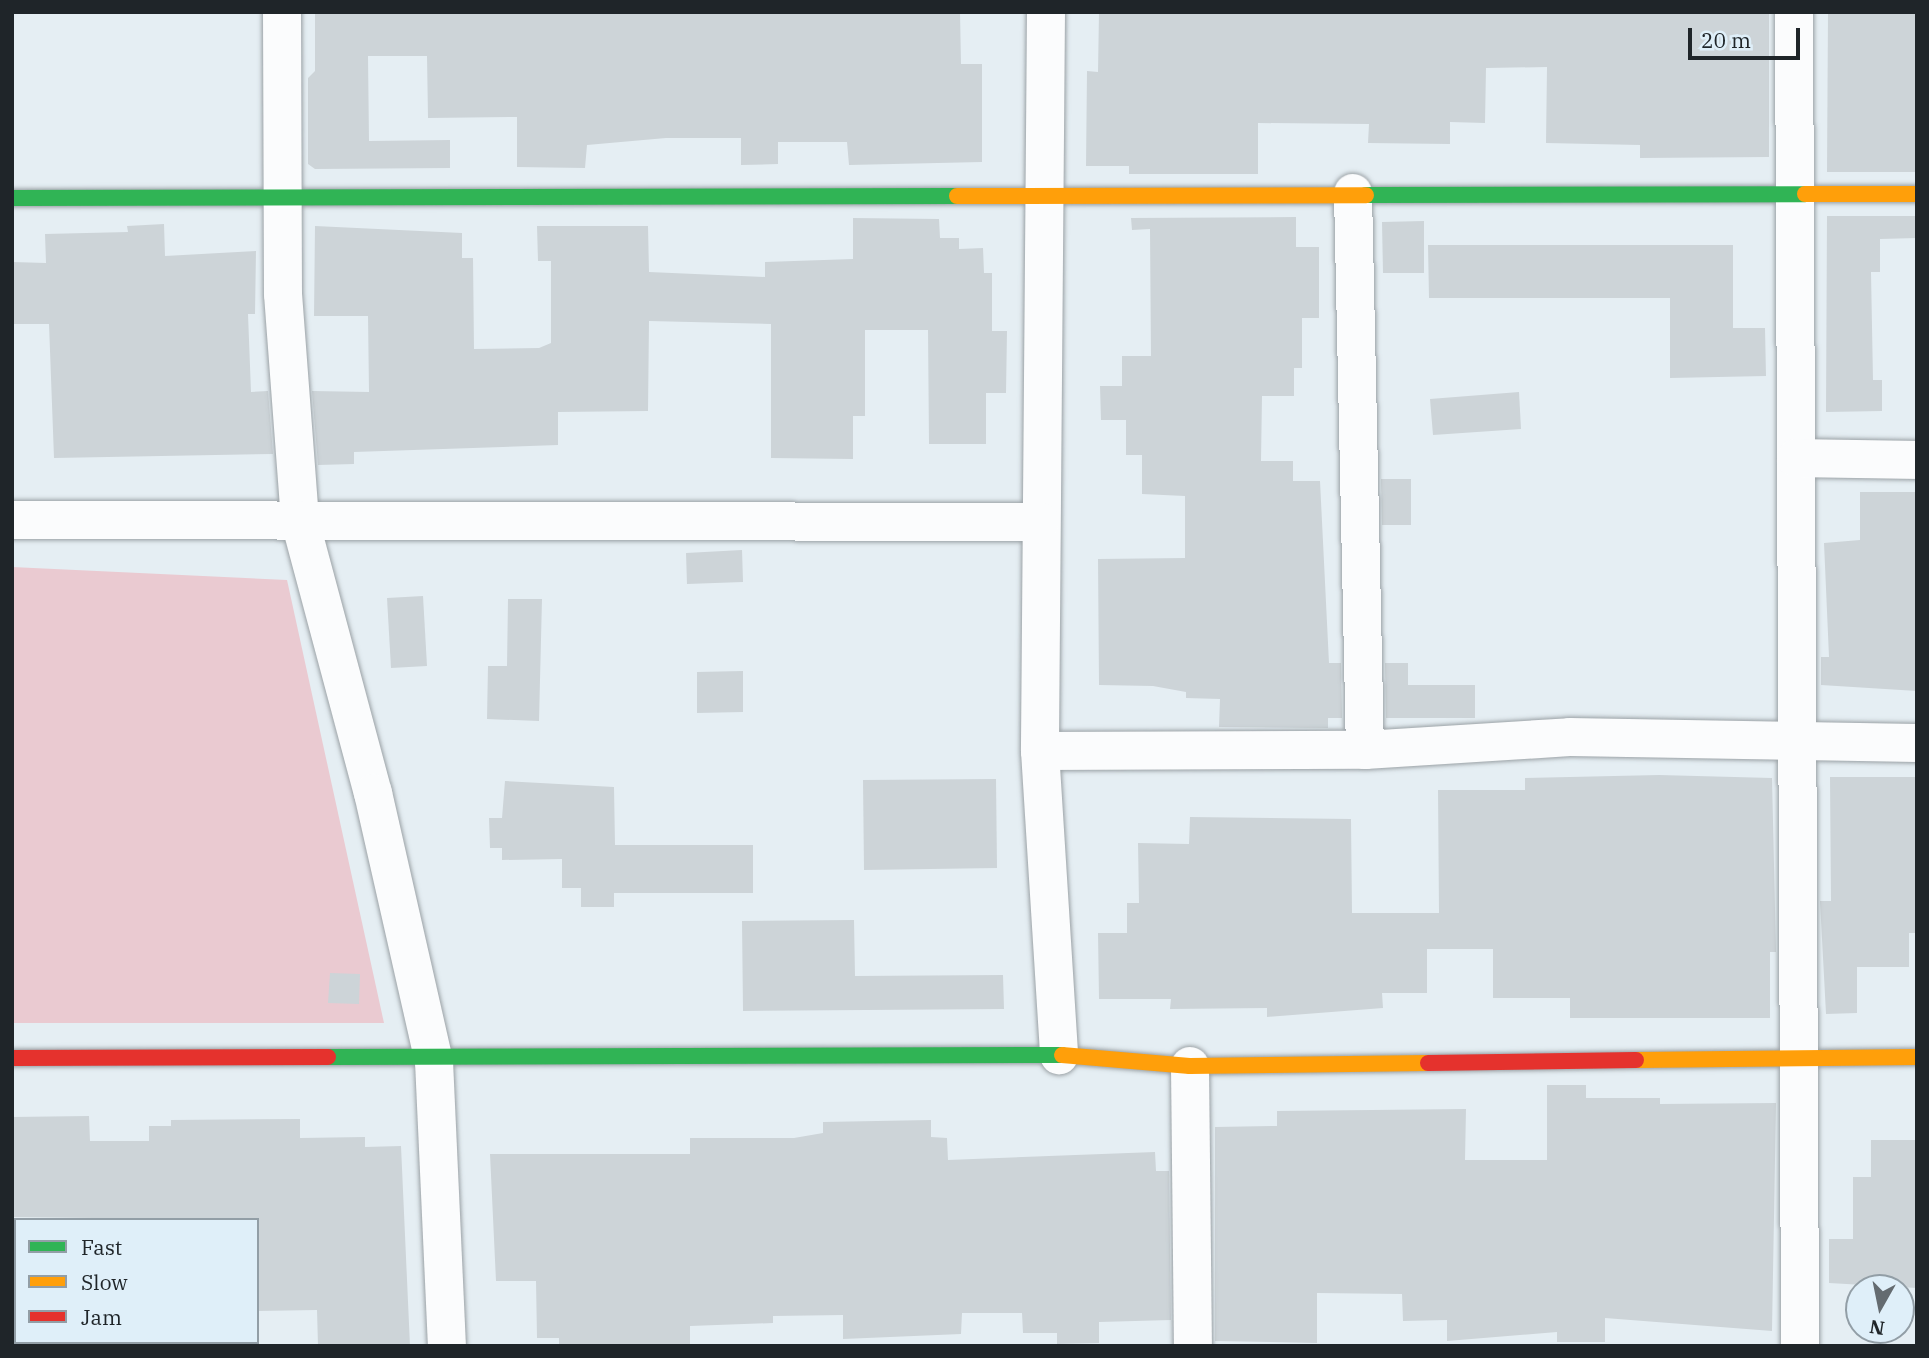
<!DOCTYPE html>
<style>
body{margin:0}
#map{position:relative;width:1929px;height:1358px;overflow:hidden;background:#e5eef3;font-family:"IBM Plex Serif",serif}
div>[style]{position:absolute}
[style*='--x']{left:calc(var(--x)*1px);top:calc(var(--y)*1px);width:calc(var(--w)*1px);rotate:calc(var(--a)*1deg)}
.green>*{inset:0;background:#eacad1}
.building>*{inset:0;background:#cdd4d8}
.roads{filter:drop-shadow(0 0 2px #9ba2a6) drop-shadow(0 0 2px #9ba2a6)}
.street>*{height:38px;margin:-19px;padding:0 19px;transform-origin:19px;border-radius:19px;background:#fbfcfd}
.fast>*{height:16px;margin:-8px;padding:0 8px;transform-origin:8px;border-radius:8px;background:#30b455}
.slow>*{height:16px;margin:-8px;padding:0 8px;transform-origin:8px;border-radius:8px;background:#ff9f0a}
.jam>*{height:16px;margin:-8px;padding:0 8px;transform-origin:8px;border-radius:8px;background:#e5322d}
span{translate:-50% -50%;white-space:nowrap;text-align:center;line-height:1.15;-webkit-text-stroke:5px #dfeff9;paint-order:stroke}
.frame{position:absolute;inset:0;border:14px solid #1f2529;pointer-events:none}
.legend{position:absolute;left:14px;top:1218px;width:245px;height:126px;box-sizing:border-box;background:#dfeff9;border:2px solid #929ea6;margin:0;padding:9px 12px;list-style:none;font-size:21px;color:#1f2529}
.legend li{display:flex;align-items:center;gap:14px;height:35px}
.legend b{width:35px;border:2px solid #929ea6}
.north{position:absolute;left:1845px;top:1274px;width:70px;height:70px;box-sizing:border-box;background:#dfeff9;border:2px solid #929ea6;border-radius:50%;rotate:189deg;font-size:19px;font-weight:700;line-height:28px;text-align:center;color:#1f2529}
.north::after{content:'';display:block;margin:auto;width:24px;height:32px;background:#646b70;clip-path:polygon(50% 0,100% 100%,50% 72%,0 100%)}
.scale{position:absolute;left:1688px;top:28px;width:112px;height:32px;box-sizing:border-box;border:4px solid #1f2529;border-top:0;padding-left:9px;font-size:21px;line-height:24px;white-space:nowrap;color:#1f2529;-webkit-text-stroke:5px #dfeff9;paint-order:stroke}
</style>
<div id="map">
<div class="green">
<div style="clip-path:polygon(12px 567px,287px 580px,384px 1023px,12px 1023px)"></div>
</div>
<div class="building">
<div style="clip-path:polygon(315px 12px,960px 12px,961px 64px,982px 64px,982px 162px,849px 165px,847px 142px,778px 142px,778px 164px,741px 165px,741px 138px,666px 138px,587px 145px,585px 168px,517px 167px,517px 117px,428px 118px,427px 56px,368px 56px,369px 141px,450px 140px,450px 168px,315px 169px,308px 164px,308px 78px,315px 71px)"></div>
<div style="clip-path:polygon(1099px 12px,1769px 12px,1769px 157px,1640px 158px,1640px 145px,1546px 143px,1547px 67px,1486px 68px,1485px 123px,1450px 122px,1450px 144px,1368px 143px,1369px 124px,1258px 123px,1258px 174px,1129px 174px,1129px 166px,1086px 166px,1087px 71px,1098px 72px)"></div>
<div style="clip-path:polygon(1828px 12px,1917px 12px,1917px 172px,1827px 172px)"></div>
<div style="clip-path:polygon(1827px 216px,1917px 216px,1917px 238px,1880px 239px,1880px 272px,1871px 272px,1873px 380px,1882px 380px,1882px 411px,1826px 412px)"></div>
<div style="clip-path:polygon(1296px 217px,1296px 247px,1319px 247px,1319px 318px,1302px 318px,1302px 368px,1294px 368px,1294px 396px,1262px 396px,1261px 461px,1293px 461px,1293px 481px,1320px 481px,1329px 663px,1341px 663px,1342px 718px,1328px 718px,1328px 728px,1219px 727px,1220px 699px,1186px 698px,1186px 692px,1153px 686px,1099px 685px,1098px 559px,1185px 558px,1185px 496px,1142px 494px,1142px 455px,1126px 455px,1126px 420px,1101px 420px,1100px 386px,1122px 386px,1122px 356px,1151px 356px,1150px 229px,1132px 230px,1131px 218px)"></div>
<div style="clip-path:polygon(853px 218px,939px 219px,940px 238px,959px 238px,959px 249px,983px 248px,984px 273px,992px 273px,992px 331px,1007px 331px,1006px 393px,986px 393px,986px 444px,929px 444px,928px 330px,865px 330px,865px 416px,853px 416px,853px 459px,771px 458px,771px 324px,649px 321px,648px 411px,558px 412px,558px 445px,354px 452px,354px 464px,318px 465px,312px 391px,369px 392px,368px 316px,314px 316px,315px 226px,462px 233px,462px 258px,473px 258px,474px 349px,539px 348px,551px 343px,551px 261px,538px 261px,537px 226px,648px 226px,649px 272px,765px 277px,765px 262px,853px 259px)"></div>
<div style="clip-path:polygon(1424px 221px,1424px 273px,1383px 273px,1382px 222px)"></div>
<div style="clip-path:polygon(164px 224px,165px 256px,256px 251px,255px 314px,248px 314px,251px 392px,268px 391px,273px 454px,54px 458px,49px 324px,12px 324px,12px 262px,46px 263px,45px 234px,128px 232px,127px 226px)"></div>
<div style="clip-path:polygon(1428px 245px,1733px 245px,1733px 328px,1765px 328px,1766px 376px,1670px 378px,1670px 298px,1429px 298px)"></div>
<div style="clip-path:polygon(1519px 392px,1521px 429px,1433px 435px,1430px 399px)"></div>
<div style="clip-path:polygon(1381px 479px,1411px 479px,1411px 525px,1382px 525px)"></div>
<div style="clip-path:polygon(1860px 492px,1917px 492px,1917px 691px,1821px 685px,1821px 657px,1829px 657px,1824px 543px,1860px 540px)"></div>
<div style="clip-path:polygon(742px 550px,743px 582px,687px 584px,686px 553px)"></div>
<div style="clip-path:polygon(423px 596px,427px 666px,391px 668px,387px 598px)"></div>
<div style="clip-path:polygon(508px 599px,542px 599px,539px 721px,487px 719px,488px 666px,507px 666px)"></div>
<div style="clip-path:polygon(1385px 663px,1408px 663px,1408px 685px,1475px 685px,1475px 718px,1386px 718px)"></div>
<div style="clip-path:polygon(743px 671px,743px 712px,697px 713px,697px 672px)"></div>
<div style="clip-path:polygon(1659px 775px,1772px 778px,1776px 952px,1770px 952px,1770px 1018px,1570px 1018px,1570px 998px,1493px 998px,1493px 949px,1427px 949px,1427px 993px,1382px 993px,1383px 1008px,1267px 1017px,1267px 1008px,1170px 1009px,1171px 999px,1099px 999px,1098px 933px,1127px 933px,1127px 903px,1139px 903px,1138px 843px,1189px 844px,1190px 817px,1351px 819px,1352px 913px,1439px 913px,1438px 790px,1525px 790px,1525px 778px)"></div>
<div style="clip-path:polygon(1830px 777px,1917px 777px,1917px 933px,1909px 933px,1909px 967px,1857px 967px,1857px 1013px,1826px 1014px,1820px 901px,1831px 901px)"></div>
<div style="clip-path:polygon(996px 779px,997px 868px,864px 870px,863px 780px)"></div>
<div style="clip-path:polygon(505px 781px,614px 787px,615px 845px,753px 845px,753px 893px,614px 893px,614px 907px,581px 907px,581px 888px,562px 888px,562px 859px,502px 860px,502px 848px,490px 848px,489px 818px,502px 818px)"></div>
<div style="clip-path:polygon(854px 920px,855px 976px,1003px 975px,1004px 1009px,743px 1011px,742px 921px)"></div>
<div style="clip-path:polygon(330px 973px,360px 974px,359px 1004px,328px 1003px)"></div>
<div style="clip-path:polygon(1547px 1085px,1586px 1085px,1586px 1098px,1660px 1098px,1660px 1104px,1776px 1103px,1772px 1331px,1605px 1318px,1605px 1342px,1557px 1342px,1557px 1332px,1447px 1341px,1447px 1320px,1403px 1321px,1402px 1294px,1317px 1293px,1317px 1343px,1215px 1341px,1215px 1127px,1277px 1126px,1277px 1111px,1466px 1109px,1465px 1160px,1547px 1160px)"></div>
<div style="clip-path:polygon(89px 1116px,90px 1141px,149px 1141px,149px 1126px,171px 1126px,171px 1120px,300px 1119px,300px 1138px,365px 1137px,365px 1147px,401px 1146px,410px 1346px,318px 1346px,317px 1310px,257px 1311px,257px 1220px,12px 1217px,12px 1117px)"></div>
<div style="clip-path:polygon(931px 1120px,931px 1137px,947px 1138px,948px 1160px,1155px 1152px,1156px 1171px,1169px 1171px,1171px 1320px,1099px 1322px,1099px 1343px,1057px 1344px,1057px 1333px,1023px 1333px,1022px 1313px,962px 1313px,961px 1334px,843px 1339px,843px 1315px,773px 1316px,773px 1323px,690px 1326px,690px 1346px,559px 1346px,559px 1338px,537px 1338px,536px 1281px,496px 1281px,490px 1154px,690px 1154px,690px 1138px,794px 1138px,823px 1133px,823px 1122px)"></div>
<div style="clip-path:polygon(1871px 1140px,1917px 1140px,1917px 1288px,1829px 1283px,1829px 1239px,1853px 1239px,1853px 1177px,1871px 1177px)"></div>
</div>
<div class="roads">
<div class="street">
<div style="--x:282;--y:12;--w:282;--a:89.8"></div>
<div style="--x:283;--y:294;--w:228;--a:85.7"></div>
<div style="--x:300;--y:521;--w:282;--a:75"></div>
<div style="--x:373;--y:793;--w:275;--a:77.2"></div>
<div style="--x:434;--y:1061;--w:285;--a:87.4"></div>
<div style="--x:1046;--y:12;--w:739;--a:90.47"></div>
<div style="--x:1040;--y:751;--w:305;--a:86.4"></div>
<div style="--x:1794;--y:12;--w:1334;--a:89.74"></div>
<div style="--x:1353;--y:193;--w:557;--a:88.77"></div>
<div style="--x:1796;--y:458;--w:121;--a:0.9"></div>
<div style="--x:12;--y:520;--w:1028;--a:0.11"></div>
<div style="--x:1040;--y:751;--w:325;--a:-0.2"></div>
<div style="--x:1365;--y:750;--w:205;--a:-3.6"></div>
<div style="--x:1570;--y:737;--w:347;--a:1"></div>
<div style="--x:1190;--y:1066;--w:280;--a:89.4"></div>
</div>
<div class="fast">
<div style="--x:1366;--y:195;--w:439;--a:-0.1"></div>
<div style="--x:12;--y:198;--w:945;--a:-0.12"></div>
<div style="--x:328;--y:1057;--w:734;--a:-0.16"></div>
</div>
<div class="slow">
<div style="--x:1805;--y:194;--w:112;--a:0"></div>
<div style="--x:957;--y:196;--w:409;--a:-0.1"></div>
<div style="--x:1062;--y:1055;--w:128;--a:4.9"></div>
<div style="--x:1190;--y:1066;--w:238;--a:-0.7"></div>
<div style="--x:1636;--y:1060;--w:281;--a:-0.6"></div>
</div>
<div class="jam">
<div style="--x:12;--y:1058;--w:316;--a:-0.2"></div>
<div style="--x:1428;--y:1063;--w:208;--a:-0.8"></div>
</div>
</div>
<div class="frame"></div>
<ul class="legend">
<li><b style="height:9px;background:#30b455"></b>Fast</li>
<li><b style="height:9px;background:#ff9f0a"></b>Slow</li>
<li><b style="height:9px;background:#e5322d"></b>Jam</li>
</ul>
<div class="north">N</div>
<div class="scale">20 m</div>
</div>
